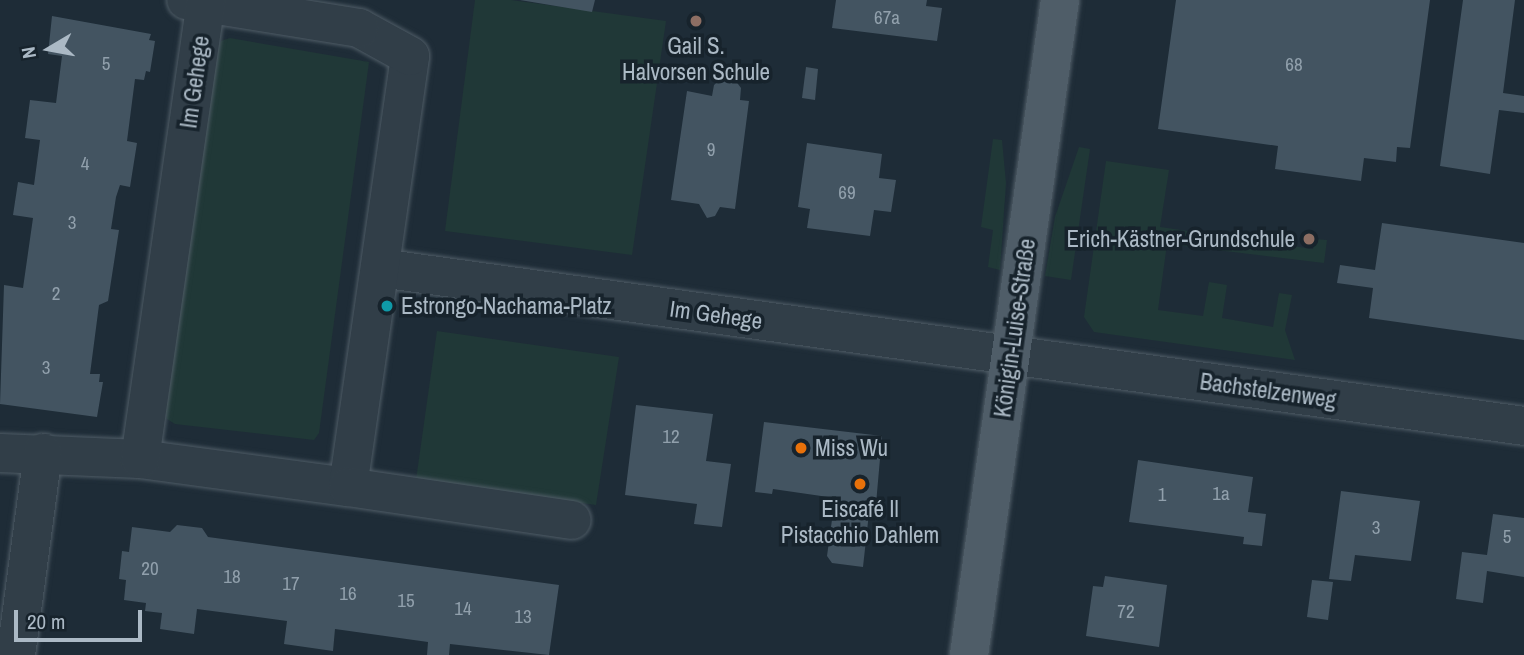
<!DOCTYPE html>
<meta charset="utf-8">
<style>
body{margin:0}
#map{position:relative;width:1524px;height:655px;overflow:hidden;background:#1e2c37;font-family:"Archivo Narrow",sans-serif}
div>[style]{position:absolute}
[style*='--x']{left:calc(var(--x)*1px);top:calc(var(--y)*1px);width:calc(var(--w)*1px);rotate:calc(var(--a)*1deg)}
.green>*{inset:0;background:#203837}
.building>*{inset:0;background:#435461}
.roads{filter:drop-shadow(0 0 2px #4f5c66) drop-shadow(0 0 2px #4f5c66)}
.minor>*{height:38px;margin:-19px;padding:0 19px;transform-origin:19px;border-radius:19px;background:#313e48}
.major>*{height:38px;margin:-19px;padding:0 19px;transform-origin:19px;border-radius:19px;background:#4f5d68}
.dots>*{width:19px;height:19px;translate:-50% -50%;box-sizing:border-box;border:4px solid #17232c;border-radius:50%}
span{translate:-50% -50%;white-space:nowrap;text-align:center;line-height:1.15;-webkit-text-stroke:7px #17232c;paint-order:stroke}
.number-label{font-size:19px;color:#91a0ac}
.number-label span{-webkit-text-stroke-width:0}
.poi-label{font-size:23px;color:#abb9c5}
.right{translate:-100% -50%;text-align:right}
.left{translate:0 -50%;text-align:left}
.street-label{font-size:23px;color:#abb9c5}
.north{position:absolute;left:14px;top:14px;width:70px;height:70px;-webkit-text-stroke:5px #17232c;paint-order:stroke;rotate:260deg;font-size:19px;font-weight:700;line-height:28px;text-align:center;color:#abb9c5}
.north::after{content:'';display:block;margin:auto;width:24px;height:32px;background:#abb9c5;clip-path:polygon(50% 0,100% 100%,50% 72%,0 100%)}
.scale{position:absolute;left:14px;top:610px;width:128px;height:32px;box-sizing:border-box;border:4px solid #abb9c5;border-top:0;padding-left:9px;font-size:21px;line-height:24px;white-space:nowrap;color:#abb9c5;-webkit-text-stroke:5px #17232c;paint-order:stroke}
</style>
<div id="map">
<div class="green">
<div style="clip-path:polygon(475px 0,511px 0,666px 21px,632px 255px,445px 231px)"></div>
<div style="clip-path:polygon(230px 38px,369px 62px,319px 433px,314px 440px,175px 424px,167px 419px,164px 410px,217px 51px,221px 41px)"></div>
<div style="clip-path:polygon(993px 139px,1002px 140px,1006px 183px,1000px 270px,988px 267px,993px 230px,981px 227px)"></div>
<div style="clip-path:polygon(1079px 147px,1090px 149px,1071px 280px,1045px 276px,1055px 217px)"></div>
<div style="clip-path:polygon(1106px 161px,1169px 170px,1160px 227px,1313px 249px,1315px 239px,1327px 240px,1324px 263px,1167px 244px,1158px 310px,1203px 316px,1209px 282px,1227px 285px,1222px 318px,1273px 327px,1279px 293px,1292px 295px,1285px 330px,1295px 360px,1094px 332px,1084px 317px)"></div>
<div style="clip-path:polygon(437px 331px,619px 357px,596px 505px,416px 480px)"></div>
</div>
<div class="building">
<div style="clip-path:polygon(520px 0,595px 0,592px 12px)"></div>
<div style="clip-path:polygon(836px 0,927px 0,926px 6px,942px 8px,937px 41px,832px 28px)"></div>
<div style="clip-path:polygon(1176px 0,1430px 0,1410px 148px,1397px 147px,1396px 162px,1364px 158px,1361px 181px,1275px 169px,1278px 146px,1158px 129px)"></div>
<div style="clip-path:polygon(1463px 0,1515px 0,1503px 93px,1524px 96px,1524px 113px,1499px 110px,1490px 174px,1440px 166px)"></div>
<div style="clip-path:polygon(52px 16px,151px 34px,149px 40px,155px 41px,150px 72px,146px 71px,144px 80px,135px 79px,127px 141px,137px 143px,130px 187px,120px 185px,116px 197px,111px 229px,119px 230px,108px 301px,99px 305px,90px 374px,100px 374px,99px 382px,103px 382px,97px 417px,0 404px,4px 285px,23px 288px,33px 218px,13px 215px,18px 182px,34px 185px,40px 140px,25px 138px,30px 100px,56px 103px,62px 56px,48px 54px)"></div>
<div style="clip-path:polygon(806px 67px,818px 69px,815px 100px,802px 98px)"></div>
<div style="clip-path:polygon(722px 78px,735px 80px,741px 88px,740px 100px,749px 101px,735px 209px,720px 207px,715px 216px,707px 218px,699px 204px,671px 200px,687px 91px,712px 96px,714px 85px)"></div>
<div style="clip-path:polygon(807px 143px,882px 154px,879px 178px,896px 180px,891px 212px,874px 210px,870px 236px,807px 228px,810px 209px,798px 207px)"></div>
<div style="clip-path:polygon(1382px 223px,1524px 243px,1524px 340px,1369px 318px,1373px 288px,1337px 283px,1340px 265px,1375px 270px)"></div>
<div style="clip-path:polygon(636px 405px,713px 414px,706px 461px,731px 464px,722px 527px,694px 524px,697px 504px,625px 495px)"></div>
<div style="clip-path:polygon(764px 422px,882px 436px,876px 504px,870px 504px,863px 567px,832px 563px,827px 556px,835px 498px,773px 489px,772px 494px,755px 492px)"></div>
<div style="clip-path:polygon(1138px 460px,1253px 477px,1248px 512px,1266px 514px,1262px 546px,1243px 544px,1244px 537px,1129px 522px)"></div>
<div style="clip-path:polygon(1341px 491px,1420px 501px,1411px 561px,1355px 555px,1351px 581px,1329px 579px)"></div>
<div style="clip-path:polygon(1493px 514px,1524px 518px,1524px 577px,1487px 571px,1483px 603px,1456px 599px,1462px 552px,1487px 555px)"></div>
<div style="clip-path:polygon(177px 525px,202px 528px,208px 537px,559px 585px,549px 655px,450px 644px,449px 655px,427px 655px,428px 642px,335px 629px,333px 651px,284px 644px,287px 621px,197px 609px,194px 634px,160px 629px,162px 613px,145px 611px,146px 603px,124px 600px,126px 580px,119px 579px,122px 551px,129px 552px,132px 527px,170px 532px)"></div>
<div style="clip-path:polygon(1105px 576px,1167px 585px,1159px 647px,1086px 636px,1093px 586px,1103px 587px)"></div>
<div style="clip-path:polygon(1312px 580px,1333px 582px,1328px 620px,1307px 617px)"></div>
</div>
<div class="roads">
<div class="minor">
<div style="--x:380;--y:268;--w:1155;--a:7.86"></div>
<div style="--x:0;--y:453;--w:140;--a:2.5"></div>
<div style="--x:140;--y:459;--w:210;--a:7.7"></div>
<div style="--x:348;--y:487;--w:435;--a:-81.8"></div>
<div style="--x:410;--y:56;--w:58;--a:-151.2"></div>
<div style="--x:359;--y:28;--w:175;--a:-170.8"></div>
<div style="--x:140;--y:459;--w:461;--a:-81.8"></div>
<div style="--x:348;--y:487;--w:226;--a:8.4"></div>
<div style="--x:16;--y:655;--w:204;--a:-82.4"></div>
</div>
<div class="major">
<div style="--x:969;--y:655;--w:661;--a:-82.09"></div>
</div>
</div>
<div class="dots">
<div style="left:696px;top:21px;background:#8d6e63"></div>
<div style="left:1309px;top:239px;background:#8d6e63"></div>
<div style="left:387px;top:306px;background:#0f9aa8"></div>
<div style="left:801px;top:448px;background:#e8710a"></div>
<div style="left:860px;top:484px;background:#e8710a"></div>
</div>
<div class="number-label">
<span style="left:887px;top:18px">67a</span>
<span style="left:106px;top:64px">5</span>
<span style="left:1294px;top:65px">68</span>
<span style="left:711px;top:150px">9</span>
<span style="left:85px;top:164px">4</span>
<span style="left:847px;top:193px">69</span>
<span style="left:72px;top:223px">3</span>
<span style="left:56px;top:294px">2</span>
<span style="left:46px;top:368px">3</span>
<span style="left:671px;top:437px">12</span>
<span style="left:1221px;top:494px">1a</span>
<span style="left:1162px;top:495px">1</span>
<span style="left:1376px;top:528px">3</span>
<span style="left:1507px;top:537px">5</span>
<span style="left:150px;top:569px">20</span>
<span style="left:232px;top:577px">18</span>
<span style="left:291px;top:584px">17</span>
<span style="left:348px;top:594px">16</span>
<span style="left:406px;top:601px">15</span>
<span style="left:463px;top:609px">14</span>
<span style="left:1126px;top:612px">72</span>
<span style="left:523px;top:617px">13</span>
</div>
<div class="poi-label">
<span style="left:696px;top:59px">Gail S.<br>Halvorsen Schule</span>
<span class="right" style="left:1295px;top:239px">Erich-Kästner-Grundschule</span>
<span class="left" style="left:401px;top:306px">Estrongo-Nachama-Platz</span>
<span class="left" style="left:815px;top:448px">Miss Wu</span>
<span style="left:860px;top:522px">Eiscafé Il<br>Pistacchio Dahlem</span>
</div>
<div class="street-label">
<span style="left:195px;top:82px;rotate:-82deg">Im Gehege</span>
<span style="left:716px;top:315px;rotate:8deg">Im Gehege</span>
<span style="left:1015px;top:328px;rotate:-82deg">Königin-Luise-Straße</span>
<span style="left:1268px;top:391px;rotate:8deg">Bachstelzenweg</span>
</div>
<div class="north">N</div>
<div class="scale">20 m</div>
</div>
